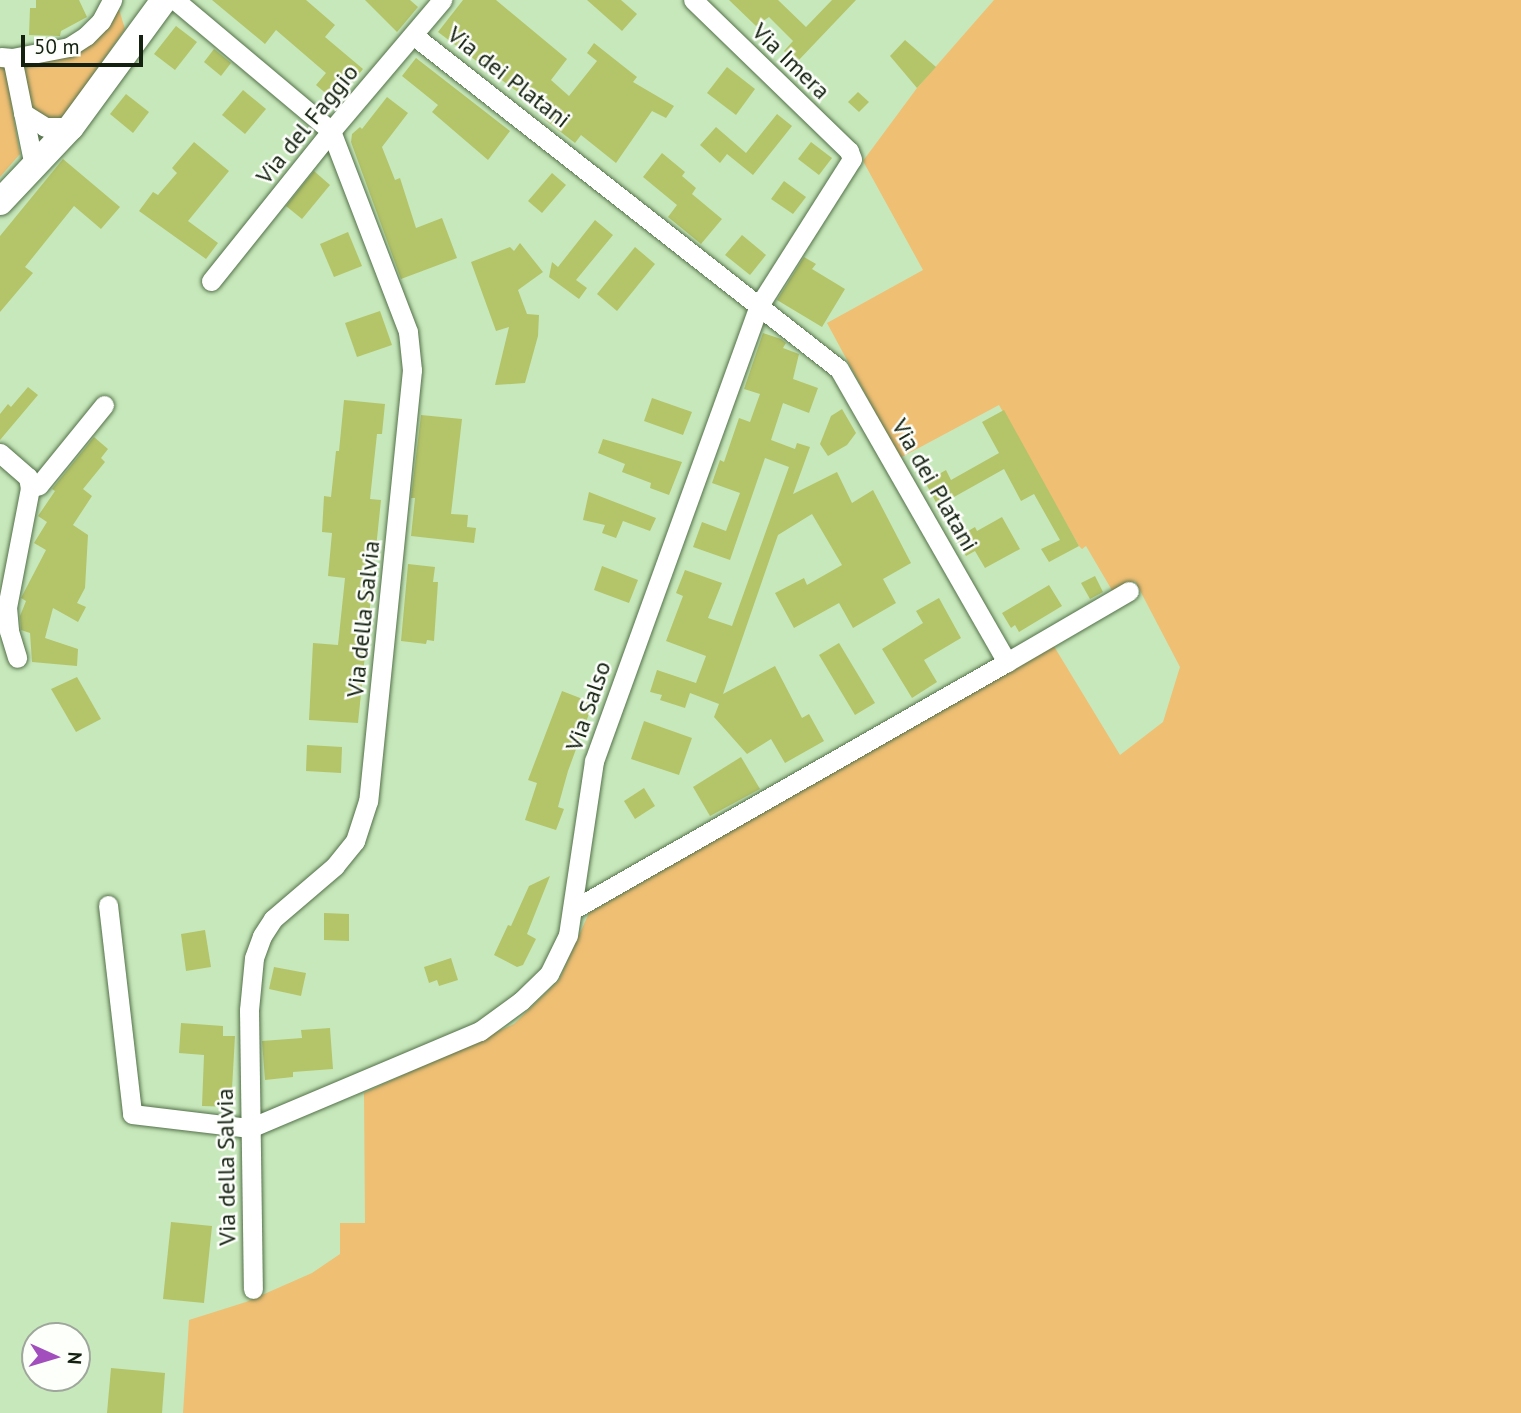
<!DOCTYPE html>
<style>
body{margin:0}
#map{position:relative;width:1521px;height:1413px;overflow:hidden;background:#c7e8bb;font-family:"PT Sans",sans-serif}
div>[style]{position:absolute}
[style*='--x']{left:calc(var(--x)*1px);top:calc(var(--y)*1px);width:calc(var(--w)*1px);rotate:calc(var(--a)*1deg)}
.green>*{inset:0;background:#efbf74}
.building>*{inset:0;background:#b4c469}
.roads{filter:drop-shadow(0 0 2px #547149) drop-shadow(0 0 2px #547149)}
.street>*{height:19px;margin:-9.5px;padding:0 9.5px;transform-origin:9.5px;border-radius:9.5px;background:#fff}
.secondary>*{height:26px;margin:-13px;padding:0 13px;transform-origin:13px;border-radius:13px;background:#fff}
span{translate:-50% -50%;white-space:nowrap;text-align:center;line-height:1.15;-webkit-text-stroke:5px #fcfffa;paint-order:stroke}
.street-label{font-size:24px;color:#142010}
.north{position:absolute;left:21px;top:1322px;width:70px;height:70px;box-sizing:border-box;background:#fcfffa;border:2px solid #9fa69c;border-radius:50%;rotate:94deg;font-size:19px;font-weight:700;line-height:28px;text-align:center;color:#142010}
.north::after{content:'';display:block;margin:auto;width:24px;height:32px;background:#a24fbd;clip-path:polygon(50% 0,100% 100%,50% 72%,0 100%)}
.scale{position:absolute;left:21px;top:35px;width:122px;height:32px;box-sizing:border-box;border:4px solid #142010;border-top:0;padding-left:9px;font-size:21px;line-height:24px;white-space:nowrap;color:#142010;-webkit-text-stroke:5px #fcfffa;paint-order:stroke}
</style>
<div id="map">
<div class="green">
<div style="clip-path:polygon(994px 0,1521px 0,1521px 1413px,183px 1413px,189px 1320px,246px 1302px,312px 1273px,340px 1254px,340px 1223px,365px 1223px,364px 1093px,514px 1024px,559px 980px,589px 913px,1052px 643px,1120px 755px,1163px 722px,1180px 667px,1135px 581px,1113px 592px,1086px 546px,1082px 549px,1079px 546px,999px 405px,900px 458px,827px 323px,923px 270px,863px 161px,917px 88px)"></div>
<div style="clip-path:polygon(118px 6px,125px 29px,62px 119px,34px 116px,19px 64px,58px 59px,75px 51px)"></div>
<div style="clip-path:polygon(0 66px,5px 66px,20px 154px,0 177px)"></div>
</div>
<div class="building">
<div style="clip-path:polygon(36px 0,79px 0,87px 17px,61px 31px,60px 36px,29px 35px,30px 8px,36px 8px)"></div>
<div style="clip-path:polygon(212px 0,306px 0,335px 25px,325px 37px,363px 69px,336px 102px,316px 85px,326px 73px,276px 30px,265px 44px)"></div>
<div style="clip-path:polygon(365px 0,410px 0,418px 7px,397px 32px)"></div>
<div style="clip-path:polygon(463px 0,496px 0,567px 59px,551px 80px,569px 96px,597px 61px,587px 53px,594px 43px,637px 77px,633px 82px,674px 106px,666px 118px,652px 111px,616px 163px,581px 135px,575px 143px,544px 119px,547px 114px,438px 32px)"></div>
<div style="clip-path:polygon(587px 0,621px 0,637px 14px,622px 31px)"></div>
<div style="clip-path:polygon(729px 0,778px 0,806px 27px,832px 0,856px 0,796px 63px,784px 51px,793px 41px,769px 17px,756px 26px)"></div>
<div style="clip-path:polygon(176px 26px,197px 42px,175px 70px,154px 54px)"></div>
<div style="clip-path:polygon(905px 40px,936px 67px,917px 88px,890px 56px)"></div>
<div style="clip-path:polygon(214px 49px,231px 63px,221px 76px,204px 62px)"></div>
<div style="clip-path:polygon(416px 58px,510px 131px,488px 160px,432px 112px,438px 105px,402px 76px)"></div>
<div style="clip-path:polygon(727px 67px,755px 89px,736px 115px,707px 93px)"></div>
<div style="clip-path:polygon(243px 90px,266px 109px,245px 134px,222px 115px)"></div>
<div style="clip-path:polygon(858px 92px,869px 102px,859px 112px,848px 102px)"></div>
<div style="clip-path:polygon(126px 94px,149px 112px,133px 133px,110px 114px)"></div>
<div style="clip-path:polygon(387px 97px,408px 113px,382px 147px,395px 180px,400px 178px,416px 228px,442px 218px,457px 258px,401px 279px,351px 142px,352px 134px,360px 127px,362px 129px)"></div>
<div style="clip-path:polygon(777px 114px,792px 126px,753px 175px,727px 154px,720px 163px,700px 145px,716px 127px,746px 153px)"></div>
<div style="clip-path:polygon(194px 142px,229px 171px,188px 221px,218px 243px,206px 259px,139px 211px,153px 192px,158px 195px,177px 173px,172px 168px)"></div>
<div style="clip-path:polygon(811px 142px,832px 158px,819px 175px,798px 159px)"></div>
<div style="clip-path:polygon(662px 153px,685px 172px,682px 176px,696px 188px,692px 194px,722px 219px,701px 244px,668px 217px,677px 205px,643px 177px)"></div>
<div style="clip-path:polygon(63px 159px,120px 207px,101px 229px,74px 206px,25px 267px,33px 273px,0 312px,0 236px)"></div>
<div style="clip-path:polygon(314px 171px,330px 185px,302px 219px,286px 206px)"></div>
<div style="clip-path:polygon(552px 173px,566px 185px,542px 213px,528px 201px)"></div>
<div style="clip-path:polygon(784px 181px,806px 197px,793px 214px,771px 199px)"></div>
<div style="clip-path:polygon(595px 220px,613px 235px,576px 280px,587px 288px,579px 299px,549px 277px,552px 262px,558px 267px)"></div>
<div style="clip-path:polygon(348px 232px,362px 266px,334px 277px,320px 244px)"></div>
<div style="clip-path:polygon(742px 235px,766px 255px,750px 275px,725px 255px)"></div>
<div style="clip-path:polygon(520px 243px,543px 272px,518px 290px,527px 314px,539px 315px,538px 336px,525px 383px,495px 385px,509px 327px,496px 331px,471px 262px,510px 247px,514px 251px)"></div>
<div style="clip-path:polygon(635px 247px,655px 264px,617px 311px,597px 294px)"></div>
<div style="clip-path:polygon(804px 257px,816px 264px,812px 269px,845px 289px,822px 327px,777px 300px)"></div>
<div style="clip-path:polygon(380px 311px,392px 345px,357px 357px,345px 323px)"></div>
<div style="clip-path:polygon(763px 333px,781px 339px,786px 343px,783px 348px,799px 354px,793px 379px,818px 388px,809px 413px,783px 403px,771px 440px,795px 449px,797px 443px,810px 447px,793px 494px,837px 472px,852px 503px,873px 490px,911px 563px,883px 579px,896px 603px,853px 628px,839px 603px,794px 628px,775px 593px,804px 578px,807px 585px,842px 565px,812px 514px,778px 535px,723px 694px,775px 666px,802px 718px,809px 714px,824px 741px,785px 763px,771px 739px,747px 754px,714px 717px,719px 704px,690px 693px,685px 708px,660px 700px,662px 695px,650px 692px,657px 670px,696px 683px,706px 656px,666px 641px,683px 596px,676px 593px,685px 570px,722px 583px,708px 618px,732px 626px,789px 467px,765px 458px,730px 560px,693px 547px,702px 522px,726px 531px,740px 493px,712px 483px,720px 460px,724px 462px,739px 418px,750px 422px,760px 394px,744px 389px)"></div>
<div style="clip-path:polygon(28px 387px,38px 395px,0 440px,0 414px,8px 404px,11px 407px)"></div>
<div style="clip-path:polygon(652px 398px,692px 412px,683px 435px,644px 421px)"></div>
<div style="clip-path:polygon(344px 400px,385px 404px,382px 434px,377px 434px,370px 499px,381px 500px,358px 723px,309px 720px,313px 643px,338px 645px,345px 578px,328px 576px,332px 533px,322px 532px,324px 496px,331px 497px,336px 451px,339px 451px)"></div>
<div style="clip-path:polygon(842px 409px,856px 433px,847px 445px,828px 456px,820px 444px,831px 416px)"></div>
<div style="clip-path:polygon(1004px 410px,1079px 546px,1049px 562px,1041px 549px,1060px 540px,1034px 494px,1021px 501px,1004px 469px,938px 506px,925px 482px,946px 470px,951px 480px,999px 453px,982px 422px)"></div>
<div style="clip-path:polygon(421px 415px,462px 419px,451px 514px,468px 515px,467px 527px,476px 528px,474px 543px,411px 536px,415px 498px,411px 498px)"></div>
<div style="clip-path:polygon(94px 437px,108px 449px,101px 458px,105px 462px,83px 489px,92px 496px,73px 525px,88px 535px,85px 588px,77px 603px,86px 607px,78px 622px,53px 608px,45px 638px,78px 649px,77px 666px,32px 662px,30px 633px,21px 630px,20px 616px,26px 601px,21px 598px,46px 550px,34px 543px,47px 522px,38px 516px,55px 491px,52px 489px)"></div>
<div style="clip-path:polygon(603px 439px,682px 462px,669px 495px,650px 488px,651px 483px,622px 472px,625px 464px,598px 453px)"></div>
<div style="clip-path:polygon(589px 492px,656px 518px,650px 531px,623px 521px,616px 538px,602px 533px,605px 525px,583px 520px)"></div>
<div style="clip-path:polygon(1002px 517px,1020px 549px,985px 568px,975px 551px,966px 556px,956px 538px,975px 527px,977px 531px)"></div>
<div style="clip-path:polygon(408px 564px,435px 567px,433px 582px,438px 582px,434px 641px,427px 640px,426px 644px,401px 641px)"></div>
<div style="clip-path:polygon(602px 566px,638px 580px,629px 603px,594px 590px)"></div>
<div style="clip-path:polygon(1095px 576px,1103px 592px,1090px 599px,1081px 583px)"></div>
<div style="clip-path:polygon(1049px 585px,1062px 606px,1019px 632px,1015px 625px,1011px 628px,1002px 613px)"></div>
<div style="clip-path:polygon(939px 598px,961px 638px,924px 660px,937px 682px,912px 698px,882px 649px,923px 623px,916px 611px)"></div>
<div style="clip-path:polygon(839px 643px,875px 703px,855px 715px,819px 655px)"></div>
<div style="clip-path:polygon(77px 677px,101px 719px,76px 732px,51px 689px)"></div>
<div style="clip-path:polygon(562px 691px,593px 703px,568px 771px,558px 807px,564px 809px,556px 830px,525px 820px,537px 783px,528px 780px)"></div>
<div style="clip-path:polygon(644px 721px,692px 738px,679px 775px,631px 759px)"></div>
<div style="clip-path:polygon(307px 745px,342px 747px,341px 773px,306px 771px)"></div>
<div style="clip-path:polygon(741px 757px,760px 789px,710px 816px,693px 787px)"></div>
<div style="clip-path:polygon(644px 788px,655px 806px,635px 819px,624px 801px)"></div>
<div style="clip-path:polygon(550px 876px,527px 934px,536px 939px,523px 965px,517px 967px,494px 955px,508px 925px,511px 926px,529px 886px)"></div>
<div style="clip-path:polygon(324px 913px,349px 914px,349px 941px,324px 940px)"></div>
<div style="clip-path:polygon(205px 930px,211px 967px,186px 971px,181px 934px)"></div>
<div style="clip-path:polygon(451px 958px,458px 980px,439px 986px,437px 980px,429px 983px,424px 967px)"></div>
<div style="clip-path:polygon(274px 967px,306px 973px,301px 996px,269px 989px)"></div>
<div style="clip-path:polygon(181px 1023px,223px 1026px,223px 1036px,235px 1036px,231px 1107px,202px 1106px,204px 1055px,179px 1053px)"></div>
<div style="clip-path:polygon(330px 1028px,333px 1069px,293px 1072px,293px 1077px,265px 1080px,262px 1041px,302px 1038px,301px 1030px)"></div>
<div style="clip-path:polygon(171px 1222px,212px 1226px,204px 1303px,163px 1299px)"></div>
<div style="clip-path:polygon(111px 1368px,165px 1373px,162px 1413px,107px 1413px)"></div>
</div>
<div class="roads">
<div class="street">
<div style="--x:175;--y:0;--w:204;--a:40"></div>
<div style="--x:331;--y:131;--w:215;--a:69"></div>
<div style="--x:408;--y:332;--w:38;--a:84"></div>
<div style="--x:412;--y:370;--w:433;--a:95.8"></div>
<div style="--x:368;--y:801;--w:42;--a:108"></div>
<div style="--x:355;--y:841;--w:32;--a:129"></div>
<div style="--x:335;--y:866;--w:82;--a:139.5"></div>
<div style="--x:273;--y:919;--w:20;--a:123"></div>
<div style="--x:262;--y:936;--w:23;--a:110"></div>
<div style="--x:254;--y:958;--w:52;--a:95.5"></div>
<div style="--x:249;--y:1010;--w:279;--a:89.2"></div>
<div style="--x:413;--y:35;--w:541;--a:38.1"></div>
<div style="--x:839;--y:369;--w:338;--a:60.2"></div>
<div style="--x:1007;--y:662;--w:500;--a:150.3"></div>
<div style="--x:1;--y:57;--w:11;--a:5"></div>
<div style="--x:12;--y:58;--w:110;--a:78.5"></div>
<div style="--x:12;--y:58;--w:58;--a:-10.9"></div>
<div style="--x:69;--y:47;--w:20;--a:-33"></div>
<div style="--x:86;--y:36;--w:21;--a:-45"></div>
<div style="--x:101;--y:21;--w:24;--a:-62"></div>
<div style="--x:23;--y:113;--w:26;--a:32"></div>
<div style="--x:45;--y:127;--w:26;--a:0"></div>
<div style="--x:211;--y:281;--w:192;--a:-51.3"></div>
<div style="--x:331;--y:131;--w:172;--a:-49.7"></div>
<div style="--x:0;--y:453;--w:37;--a:41"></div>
<div style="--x:28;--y:477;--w:11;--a:80"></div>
<div style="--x:30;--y:488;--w:121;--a:100.9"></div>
<div style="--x:7;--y:607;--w:24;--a:85"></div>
<div style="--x:9;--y:631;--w:28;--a:73"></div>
<div style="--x:30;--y:488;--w:9;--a:-18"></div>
<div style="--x:39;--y:485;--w:103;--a:-50.9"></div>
<div style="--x:1007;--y:662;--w:141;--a:-30.2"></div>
<div style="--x:108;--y:905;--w:210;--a:83.4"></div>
<div style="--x:132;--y:1114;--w:119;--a:6.8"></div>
<div style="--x:250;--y:1128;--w:250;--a:-22.9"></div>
<div style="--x:480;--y:1031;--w:51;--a:-36.2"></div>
<div style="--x:521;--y:1001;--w:39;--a:-44"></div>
<div style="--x:549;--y:974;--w:43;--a:-64"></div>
<div style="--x:568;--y:935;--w:176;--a:-81.5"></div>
<div style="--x:594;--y:761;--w:483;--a:-70.1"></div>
<div style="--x:758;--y:307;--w:175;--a:-57.6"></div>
<div style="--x:852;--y:159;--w:9;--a:-111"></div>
<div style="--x:849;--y:151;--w:217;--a:-135.9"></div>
</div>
<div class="secondary">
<div style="--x:0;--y:202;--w:103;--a:-46.6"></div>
<div style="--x:71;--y:127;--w:157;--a:-53.8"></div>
</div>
</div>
<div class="street-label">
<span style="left:791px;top:61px;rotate:44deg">Via Imera</span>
<span style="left:509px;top:77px;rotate:38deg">Via dei Platani</span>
<span style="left:307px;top:124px;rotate:-51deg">Via del Faggio</span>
<span style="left:935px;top:485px;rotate:60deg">Via dei Platani</span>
<span style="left:363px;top:619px;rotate:-84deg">Via della Salvia</span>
<span style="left:588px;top:706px;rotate:-71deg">Via Salso</span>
<span style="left:226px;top:1167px;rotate:-91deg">Via della Salvia</span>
</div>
<div class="north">N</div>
<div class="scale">50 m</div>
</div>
